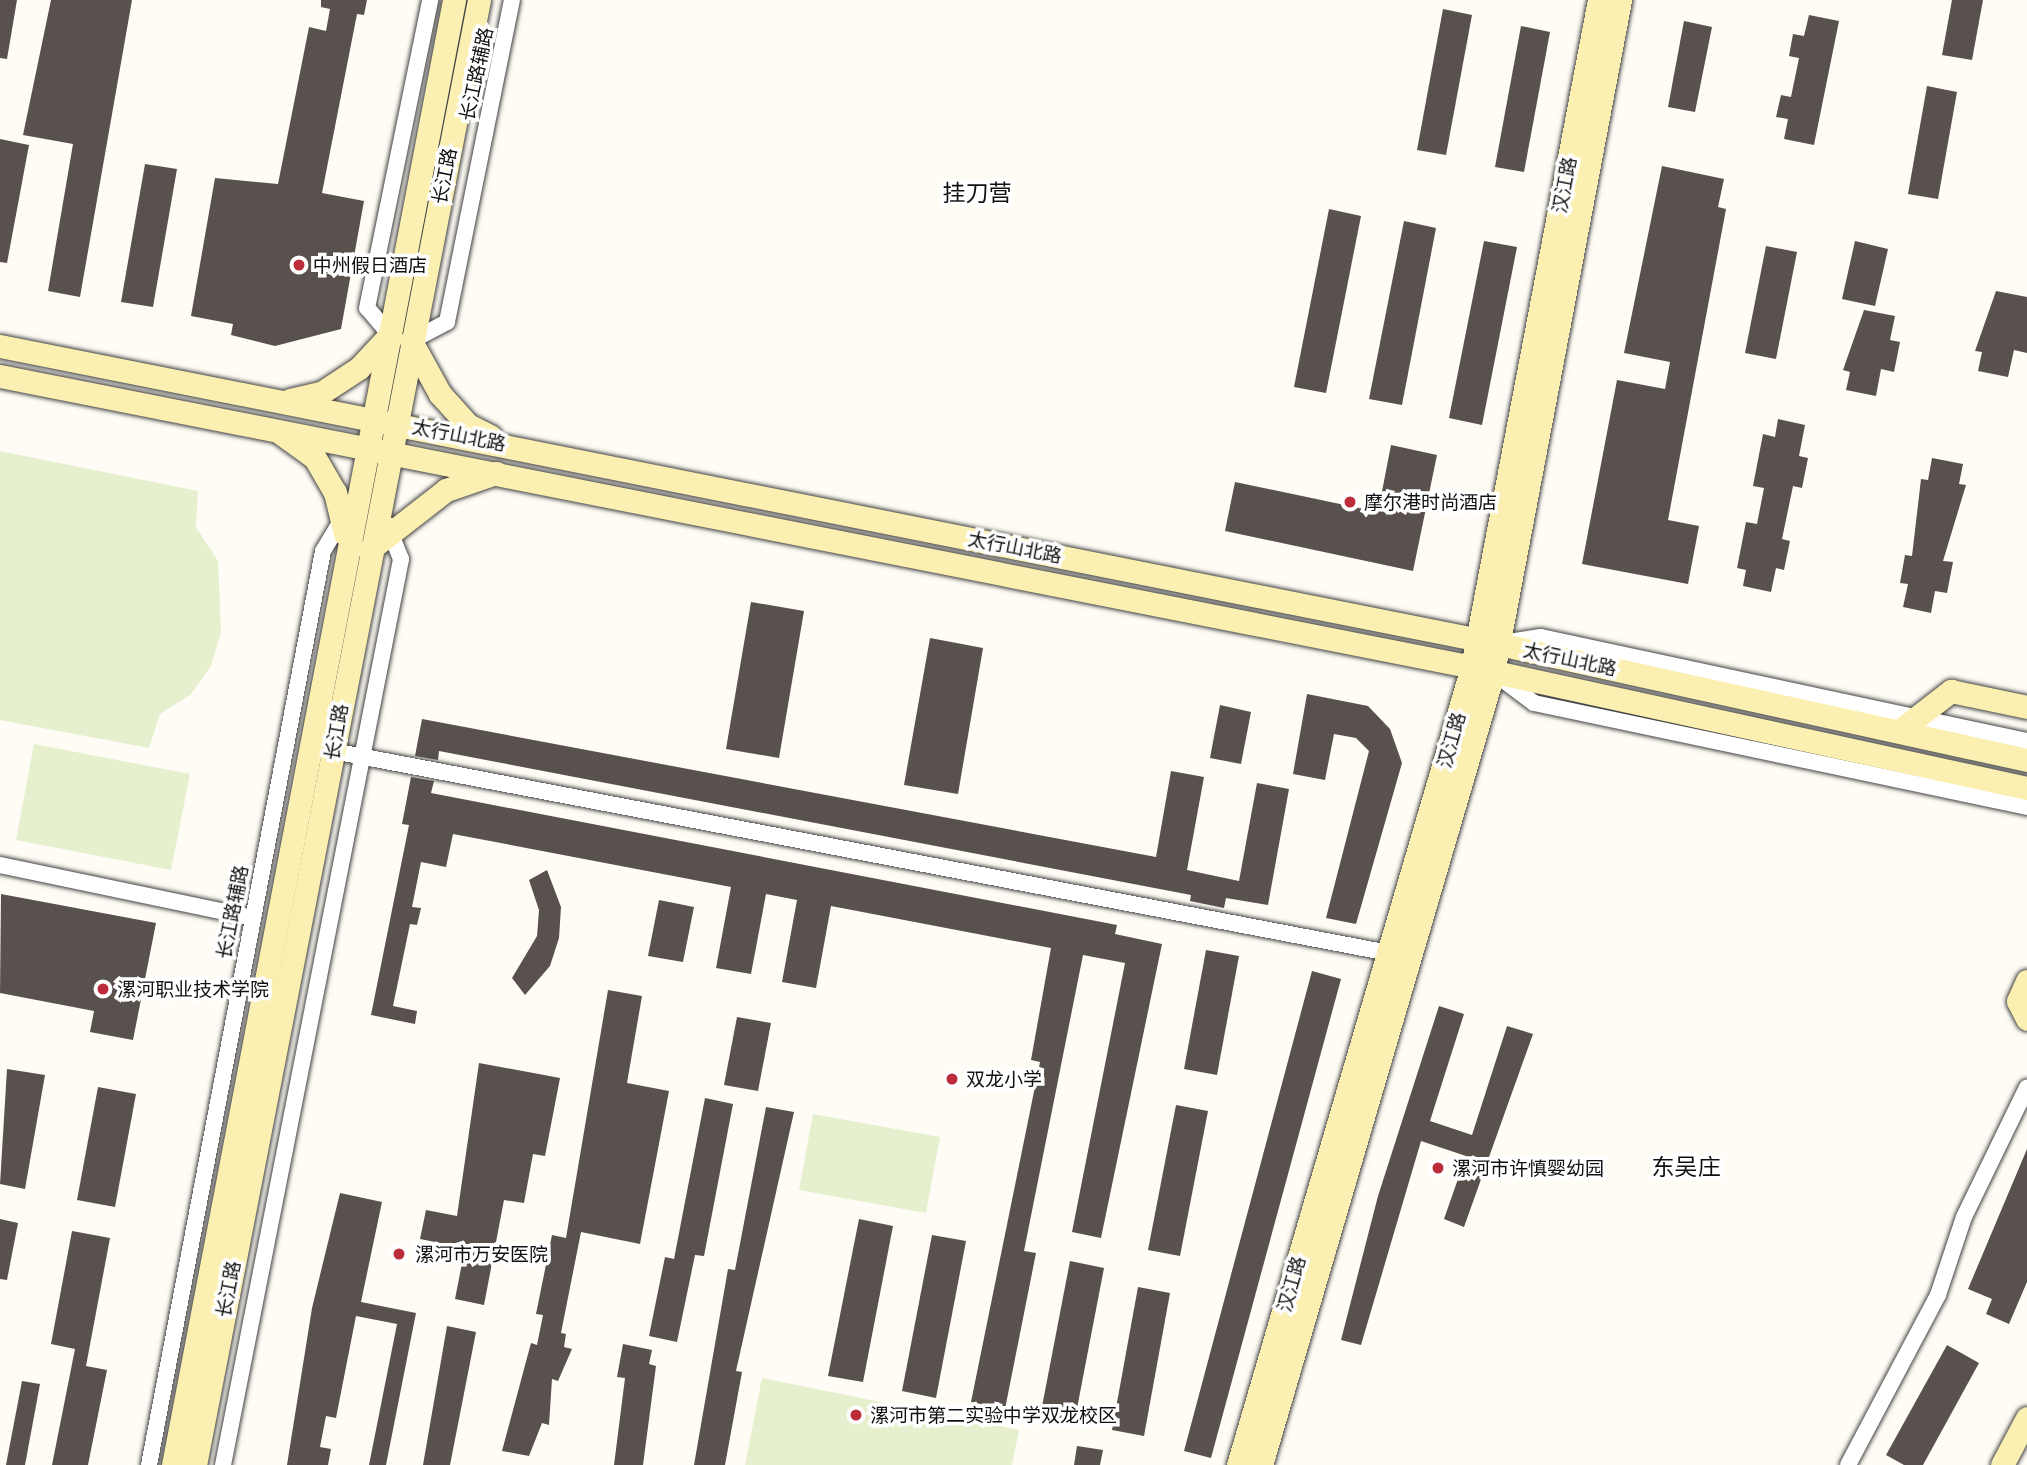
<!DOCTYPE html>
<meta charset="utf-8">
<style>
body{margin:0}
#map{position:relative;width:2027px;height:1465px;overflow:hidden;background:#fefcf4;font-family:"Playfair Display","Noto Sans SC",serif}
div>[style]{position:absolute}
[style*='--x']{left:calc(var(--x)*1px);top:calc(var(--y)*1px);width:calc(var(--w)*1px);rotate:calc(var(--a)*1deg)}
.pitch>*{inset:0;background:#e6f0cf}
.building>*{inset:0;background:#58514d}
.roads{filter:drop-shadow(0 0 2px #434343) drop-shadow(0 0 2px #434343)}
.street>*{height:16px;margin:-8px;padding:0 8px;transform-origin:8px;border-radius:8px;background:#fff}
.secondary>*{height:23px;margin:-11.5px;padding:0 11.5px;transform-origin:11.5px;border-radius:11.5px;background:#fbf0b2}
.dots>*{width:19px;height:19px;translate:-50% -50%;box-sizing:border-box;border:4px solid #fff;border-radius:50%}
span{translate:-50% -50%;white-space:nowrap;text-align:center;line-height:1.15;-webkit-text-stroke:7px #fff;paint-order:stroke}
.street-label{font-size:19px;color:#101010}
.poi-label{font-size:19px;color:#101010}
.left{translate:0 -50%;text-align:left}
.quarter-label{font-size:23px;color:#101010}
</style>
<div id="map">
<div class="pitch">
<div style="clip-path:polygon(0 451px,198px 491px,196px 527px,218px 561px,221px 632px,211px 666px,190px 695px,160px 714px,149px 748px,0 720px)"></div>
<div style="clip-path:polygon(34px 744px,190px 774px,171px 870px,16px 840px)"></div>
<div style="clip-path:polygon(813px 1114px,940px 1137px,926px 1213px,799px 1190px)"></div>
<div style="clip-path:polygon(762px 1378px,1019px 1430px,1012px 1465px,745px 1465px)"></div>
</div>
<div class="building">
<div style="clip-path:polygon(0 0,17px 0,7px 59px,0 58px)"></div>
<div style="clip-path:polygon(51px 0,132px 0,80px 297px,48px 291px,73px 144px,23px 135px)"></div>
<div style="clip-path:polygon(321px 0,367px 0,364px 15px,357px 14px,322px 193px,364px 201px,341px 329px,275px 346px,231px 335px,233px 324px,191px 316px,215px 178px,278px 184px,309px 27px,326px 31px,330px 9px,321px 7px)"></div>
<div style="clip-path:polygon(1952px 0,1983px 0,1972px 60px,1942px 55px)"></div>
<div style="clip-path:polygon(1443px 9px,1472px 15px,1446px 155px,1417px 150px)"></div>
<div style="clip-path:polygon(1809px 15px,1839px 21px,1814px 145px,1784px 139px,1788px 119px,1776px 117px,1781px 95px,1791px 97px,1799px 58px,1789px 56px,1793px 34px,1804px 36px)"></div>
<div style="clip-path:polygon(1684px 21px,1712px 27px,1695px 112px,1668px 107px)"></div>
<div style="clip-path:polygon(1521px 26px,1550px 32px,1524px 172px,1495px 167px)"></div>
<div style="clip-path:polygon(1927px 86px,1957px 92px,1938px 199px,1908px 194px)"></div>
<div style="clip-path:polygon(0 139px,29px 145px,7px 263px,0 262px)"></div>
<div style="clip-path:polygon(145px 164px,177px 169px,153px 307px,121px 302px)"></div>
<div style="clip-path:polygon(1662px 166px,1724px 179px,1718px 207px,1726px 209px,1668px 520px,1699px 526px,1688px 584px,1582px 564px,1617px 380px,1665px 389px,1670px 362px,1624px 353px)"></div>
<div style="clip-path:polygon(1329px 209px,1361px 216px,1326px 393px,1294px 387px)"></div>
<div style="clip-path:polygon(1404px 221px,1436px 228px,1402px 405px,1369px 399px)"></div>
<div style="clip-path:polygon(1484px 241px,1517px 247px,1482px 425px,1449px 418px)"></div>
<div style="clip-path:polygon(1855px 241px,1888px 249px,1875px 306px,1842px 299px)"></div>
<div style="clip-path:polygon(1766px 246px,1797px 252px,1776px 359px,1745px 353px)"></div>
<div style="clip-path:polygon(1996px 291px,2027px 297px,2027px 353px,2014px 350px,2008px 377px,1978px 371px,1982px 352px,1975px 351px)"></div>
<div style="clip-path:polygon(1864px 310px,1895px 316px,1890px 340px,1900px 342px,1894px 372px,1881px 369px,1876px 396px,1846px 390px,1850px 372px,1843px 370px)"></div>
<div style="clip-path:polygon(1778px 419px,1805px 425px,1799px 456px,1808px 458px,1802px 488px,1793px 486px,1782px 539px,1790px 541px,1784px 570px,1776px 568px,1771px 592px,1743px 586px,1746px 570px,1737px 568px,1746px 522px,1757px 524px,1764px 488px,1753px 486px,1763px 434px,1775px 437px)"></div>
<div style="clip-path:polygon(1391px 445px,1437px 455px,1413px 571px,1225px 531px,1235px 482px,1378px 512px)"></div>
<div style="clip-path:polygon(1932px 458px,1963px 464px,1959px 484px,1966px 485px,1943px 561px,1953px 562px,1947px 593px,1935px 591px,1931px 613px,1903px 607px,1908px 584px,1900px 583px,1905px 555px,1912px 556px,1921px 479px,1928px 480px)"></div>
<div style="clip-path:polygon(751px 602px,804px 611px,779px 758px,726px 749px)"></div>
<div style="clip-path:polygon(930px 638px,983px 648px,958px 794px,904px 785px)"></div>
<div style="clip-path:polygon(1307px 694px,1368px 706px,1390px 729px,1402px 763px,1356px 924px,1326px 918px,1369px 751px,1356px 738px,1334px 734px,1325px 780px,1293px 774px)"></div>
<div style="clip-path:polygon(1220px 705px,1251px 712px,1241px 764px,1210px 758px)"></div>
<div style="clip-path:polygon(422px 719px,1156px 857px,1171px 771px,1204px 777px,1187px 870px,1239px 881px,1257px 783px,1289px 789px,1268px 905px,1226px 898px,1224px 908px,1190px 901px,1191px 895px,439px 751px,438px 760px,415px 756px)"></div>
<div style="clip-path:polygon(411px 777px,434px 781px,431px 793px,1117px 925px,1115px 934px,1162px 944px,1101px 1238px,1072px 1232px,1125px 963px,1083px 955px,1024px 1251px,1036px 1253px,1005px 1409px,971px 1402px,1040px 1062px,1031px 1060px,1051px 948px,831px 906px,816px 988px,782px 982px,797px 900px,766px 894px,751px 974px,716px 968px,731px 887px,453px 834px,446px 867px,421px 862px,412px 907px,421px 908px,417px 925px,410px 924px,393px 1006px,417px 1011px,415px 1024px,371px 1015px,409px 825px,402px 824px)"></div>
<div style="clip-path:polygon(547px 870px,561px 907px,559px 938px,550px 966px,525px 995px,512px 978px,537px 936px,539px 910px,529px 880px)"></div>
<div style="clip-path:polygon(1px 894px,156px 923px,133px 1040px,90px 1032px,94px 1011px,0 993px)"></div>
<div style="clip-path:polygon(659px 900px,694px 907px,683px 962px,648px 956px)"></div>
<div style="clip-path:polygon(1206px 950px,1239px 956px,1217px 1075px,1184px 1069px)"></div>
<div style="clip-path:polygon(1312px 971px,1341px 979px,1211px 1458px,1184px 1451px)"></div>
<div style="clip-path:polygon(608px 990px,642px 996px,627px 1083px,669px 1091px,640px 1244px,581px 1232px,561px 1333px,566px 1334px,564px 1347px,572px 1349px,558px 1381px,552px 1379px,549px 1425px,542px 1423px,529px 1456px,502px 1451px,531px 1343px,537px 1345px,543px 1315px,536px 1314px,552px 1235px,566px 1238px)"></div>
<div style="clip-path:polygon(1439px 1006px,1464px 1014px,1430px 1121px,1472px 1135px,1507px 1026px,1533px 1034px,1464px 1227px,1444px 1219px,1466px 1156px,1421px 1141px,1361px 1345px,1341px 1340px,1378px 1196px)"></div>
<div style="clip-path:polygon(737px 1017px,771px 1023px,758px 1091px,724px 1085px)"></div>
<div style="clip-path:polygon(479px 1063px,560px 1078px,545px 1156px,533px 1154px,524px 1203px,504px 1200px,484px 1305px,455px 1299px,465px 1248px,420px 1239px,426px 1210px,457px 1216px)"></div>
<div style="clip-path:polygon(7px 1069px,45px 1075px,25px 1189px,0 1184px)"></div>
<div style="clip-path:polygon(98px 1087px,136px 1094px,115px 1207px,77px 1200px)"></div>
<div style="clip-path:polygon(705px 1098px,733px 1104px,704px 1256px,695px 1255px,677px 1342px,649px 1336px,665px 1257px,674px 1259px)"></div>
<div style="clip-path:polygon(1176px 1105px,1208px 1111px,1180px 1256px,1148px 1250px)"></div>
<div style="clip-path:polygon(766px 1107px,794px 1112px,736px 1371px,742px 1372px,725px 1465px,694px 1465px,728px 1269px,735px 1270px)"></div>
<div style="clip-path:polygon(2027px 1149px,2027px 1282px,2009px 1324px,1986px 1314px,1992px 1299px,1968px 1289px)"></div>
<div style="clip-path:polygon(340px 1193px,382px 1202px,361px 1302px,416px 1313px,386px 1465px,369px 1465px,397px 1324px,356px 1316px,336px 1418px,326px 1416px,320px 1447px,331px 1449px,328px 1465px,287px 1465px,312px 1308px)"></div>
<div style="clip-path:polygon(0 1219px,18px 1223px,7px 1280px,0 1279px)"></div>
<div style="clip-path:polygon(859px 1219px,893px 1226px,863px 1382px,828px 1376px)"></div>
<div style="clip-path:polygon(72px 1231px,110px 1238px,86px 1366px,107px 1370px,88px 1465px,52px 1465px,75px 1349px,51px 1344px)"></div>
<div style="clip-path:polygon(932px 1235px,966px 1241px,936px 1398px,902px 1391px)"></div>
<div style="clip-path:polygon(1070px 1261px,1104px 1268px,1074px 1424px,1040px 1417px)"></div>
<div style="clip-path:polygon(1138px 1287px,1170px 1293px,1144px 1436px,1112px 1430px)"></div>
<div style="clip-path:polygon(447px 1326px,476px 1332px,450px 1465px,423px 1465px)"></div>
<div style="clip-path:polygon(623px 1344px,652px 1350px,649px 1364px,656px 1366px,643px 1465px,614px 1465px,625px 1378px,617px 1377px)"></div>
<div style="clip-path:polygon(1947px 1345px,1979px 1363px,1923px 1465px,1904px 1465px,1886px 1455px)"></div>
<div style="clip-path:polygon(22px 1381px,40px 1384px,25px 1465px,6px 1465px)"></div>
<div style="clip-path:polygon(1077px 1446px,1103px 1450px,1100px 1465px,1074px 1465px)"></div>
</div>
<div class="roads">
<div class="street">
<div style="--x:390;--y:335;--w:35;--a:-130"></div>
<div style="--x:367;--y:308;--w:314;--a:-78.4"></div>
<div style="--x:411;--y:341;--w:41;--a:-27.8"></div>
<div style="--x:447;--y:322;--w:328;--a:-78.6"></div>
<div style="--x:1509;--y:642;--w:32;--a:-9"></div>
<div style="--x:1541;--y:637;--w:497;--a:12.1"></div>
<div style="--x:1498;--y:676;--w:45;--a:36.9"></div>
<div style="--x:1534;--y:703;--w:504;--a:11.91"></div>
<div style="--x:333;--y:751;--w:1075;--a:10.83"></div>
<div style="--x:0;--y:865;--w:258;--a:11.8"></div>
<div style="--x:149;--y:1465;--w:930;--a:-79.22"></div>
<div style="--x:323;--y:551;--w:41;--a:-59"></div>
<div style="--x:223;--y:1465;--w:923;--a:-78.88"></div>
<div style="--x:401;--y:559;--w:37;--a:-112"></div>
<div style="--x:1848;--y:1465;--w:192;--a:-62.1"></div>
<div style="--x:1938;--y:1295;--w:82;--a:-71.6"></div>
<div style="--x:1964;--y:1217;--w:144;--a:-64.1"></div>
</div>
<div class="secondary">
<div style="--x:411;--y:341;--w:60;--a:61.3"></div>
<div style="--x:440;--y:394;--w:42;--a:47.9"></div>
<div style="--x:468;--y:425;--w:25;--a:27"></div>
<div style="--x:0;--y:346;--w:1528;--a:11.24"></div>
<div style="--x:1499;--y:644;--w:541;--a:12.39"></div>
<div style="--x:0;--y:376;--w:1500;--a:11.18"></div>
<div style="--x:1472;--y:667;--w:568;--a:12.3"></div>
<div style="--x:290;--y:400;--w:32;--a:-13"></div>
<div style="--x:321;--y:393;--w:45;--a:-33.3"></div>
<div style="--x:359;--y:368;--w:45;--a:-46.8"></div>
<div style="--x:279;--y:432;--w:44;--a:35.8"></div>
<div style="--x:315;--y:458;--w:39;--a:60"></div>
<div style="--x:335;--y:492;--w:43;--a:76.6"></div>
<div style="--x:369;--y:550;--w:98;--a:-37.9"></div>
<div style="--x:446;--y:490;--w:53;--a:-18.8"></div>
<div style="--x:1899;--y:731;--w:66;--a:-37.6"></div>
<div style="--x:1951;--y:691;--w:78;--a:11.9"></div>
<div style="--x:2027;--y:981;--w:22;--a:114"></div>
<div style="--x:2018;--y:1001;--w:20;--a:63"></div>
<div style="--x:173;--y:1465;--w:1492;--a:-79.14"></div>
<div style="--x:195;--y:1465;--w:1492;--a:-79.03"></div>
<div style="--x:1238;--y:1465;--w:832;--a:-73.66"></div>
<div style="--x:1472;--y:667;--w:679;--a:-79.22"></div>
<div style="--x:1261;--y:1465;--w:825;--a:-73.67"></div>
<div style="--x:1493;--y:673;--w:685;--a:-79.31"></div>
<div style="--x:2002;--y:1465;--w:53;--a:-62"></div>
</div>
</div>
<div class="dots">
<div style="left:299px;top:265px;background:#bc2d3b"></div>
<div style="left:1350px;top:502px;background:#bc2d3b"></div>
<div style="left:103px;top:989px;background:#bc2d3b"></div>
<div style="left:952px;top:1079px;background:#bc2d3b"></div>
<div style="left:1438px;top:1168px;background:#bc2d3b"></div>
<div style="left:399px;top:1254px;background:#bc2d3b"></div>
<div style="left:856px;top:1415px;background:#bc2d3b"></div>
</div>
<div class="street-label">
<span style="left:476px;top:74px;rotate:-78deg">长江路辅路</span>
<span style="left:444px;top:176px;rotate:-79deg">长江路</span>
<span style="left:1564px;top:185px;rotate:-79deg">汉江路</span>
<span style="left:459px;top:435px;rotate:11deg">太行山北路</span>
<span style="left:1015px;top:547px;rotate:11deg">太行山北路</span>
<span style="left:1570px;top:659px;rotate:12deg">太行山北路</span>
<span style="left:336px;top:732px;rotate:-80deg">长江路</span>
<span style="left:1451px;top:740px;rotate:-74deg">汉江路</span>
<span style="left:232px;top:912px;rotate:-79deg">长江路辅路</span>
<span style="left:1291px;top:1284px;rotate:-74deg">汉江路</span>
<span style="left:228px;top:1289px;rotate:-79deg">长江路</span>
</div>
<div class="poi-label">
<span class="left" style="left:313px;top:265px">中州假日酒店</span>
<span class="left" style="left:1364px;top:502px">摩尔港时尚酒店</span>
<span class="left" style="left:117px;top:989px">漯河职业技术学院</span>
<span class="left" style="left:966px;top:1079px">双龙小学</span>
<span class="left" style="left:1452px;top:1168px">漯河市许慎婴幼园</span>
<span class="left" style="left:415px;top:1254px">漯河市万安医院</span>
<span class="left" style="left:870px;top:1415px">漯河市第二实验中学双龙校区</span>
</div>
<div class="quarter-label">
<span style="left:977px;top:192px">挂刀营</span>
<span style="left:1686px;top:1166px">东吴庄</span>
</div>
</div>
